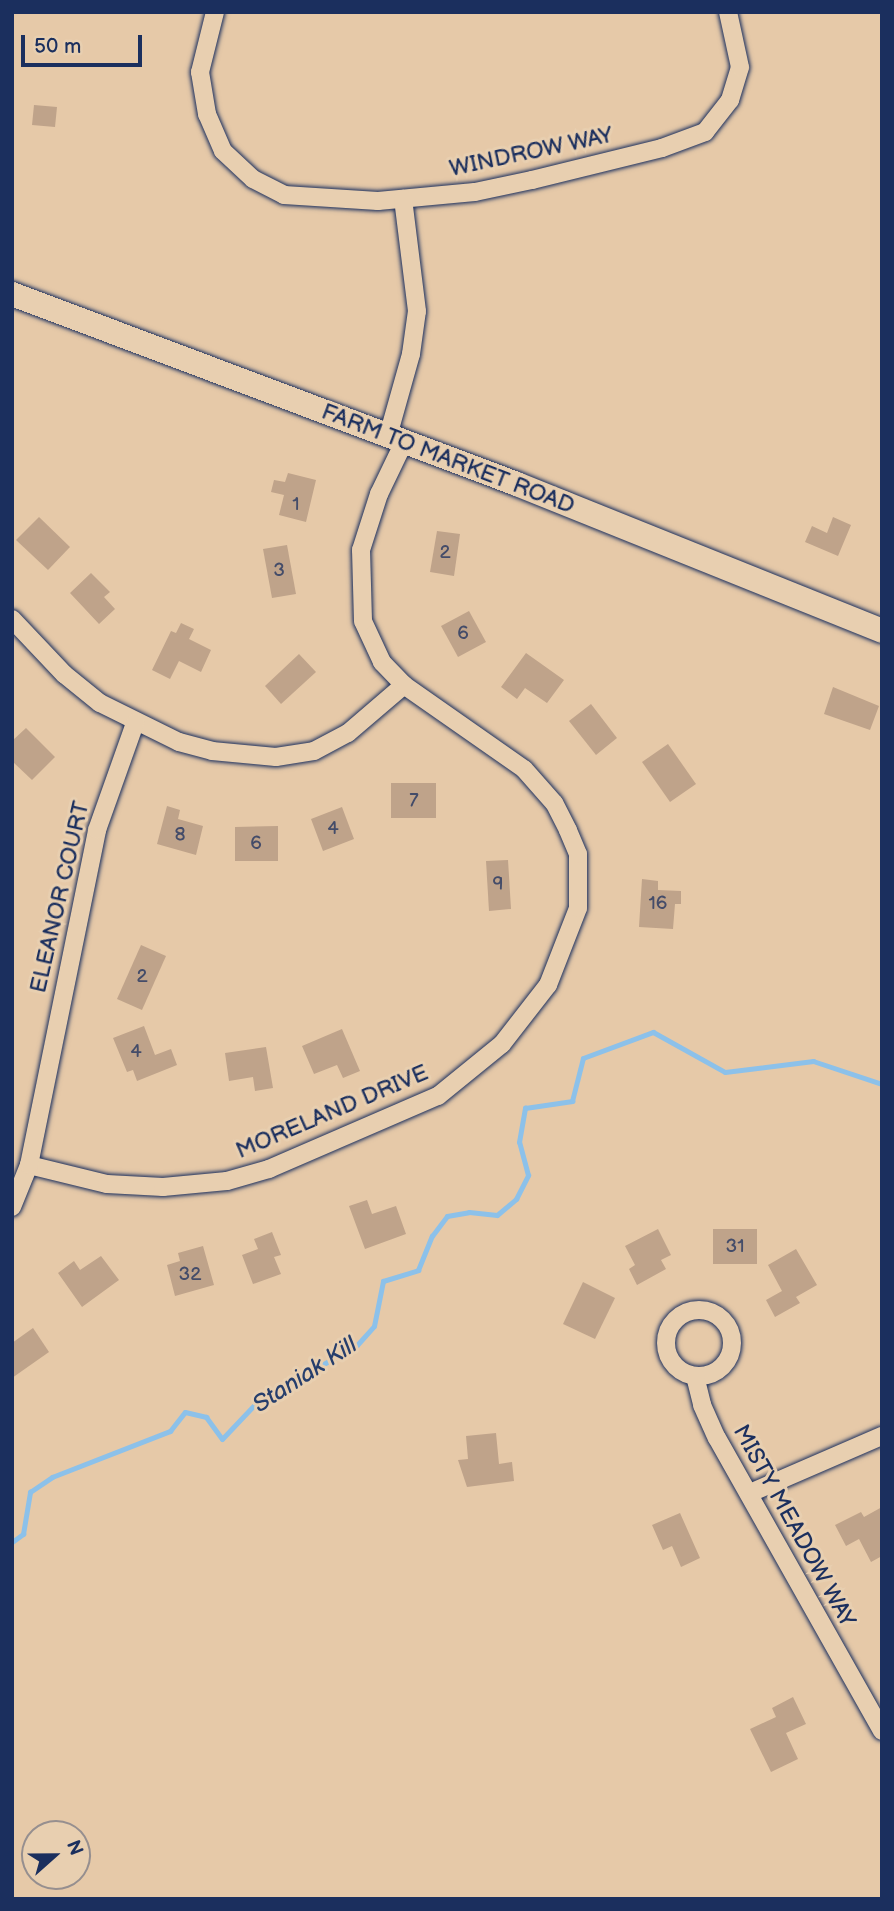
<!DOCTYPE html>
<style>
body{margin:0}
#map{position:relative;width:894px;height:1911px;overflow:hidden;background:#e6c9a8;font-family:"Balsamiq Sans",sans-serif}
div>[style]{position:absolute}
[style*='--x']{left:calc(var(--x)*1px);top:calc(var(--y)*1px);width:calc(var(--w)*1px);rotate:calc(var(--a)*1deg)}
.stream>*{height:5px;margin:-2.5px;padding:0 2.5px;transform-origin:2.5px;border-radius:2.5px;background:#8cc1ea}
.building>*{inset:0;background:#bfa38a}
.roads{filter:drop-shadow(0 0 2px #1b2f5e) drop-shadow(0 0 2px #1b2f5e)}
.street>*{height:18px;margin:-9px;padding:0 9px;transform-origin:9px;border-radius:9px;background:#e8cfb0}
.street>.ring{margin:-9px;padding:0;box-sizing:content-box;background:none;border:18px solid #e8cfb0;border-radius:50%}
.secondary>*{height:24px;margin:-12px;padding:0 12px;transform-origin:12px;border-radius:12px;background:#e8cfb0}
span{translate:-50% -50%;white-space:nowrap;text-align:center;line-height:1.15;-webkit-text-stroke:6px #e8cfb0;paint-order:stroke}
.number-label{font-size:19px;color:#444c69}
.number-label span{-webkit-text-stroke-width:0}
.street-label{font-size:23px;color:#1b2f5e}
.water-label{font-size:24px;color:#263e6c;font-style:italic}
.frame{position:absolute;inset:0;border:14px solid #1b2f5e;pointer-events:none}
.north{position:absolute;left:21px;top:1820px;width:70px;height:70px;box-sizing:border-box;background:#e8cfb0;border:2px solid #968f8f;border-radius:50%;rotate:69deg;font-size:19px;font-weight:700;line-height:28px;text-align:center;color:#1b2f5e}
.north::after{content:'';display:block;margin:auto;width:24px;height:32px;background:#1b2f5e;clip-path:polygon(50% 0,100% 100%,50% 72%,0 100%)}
.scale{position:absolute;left:21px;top:35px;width:121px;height:32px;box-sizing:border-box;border:4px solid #1b2f5e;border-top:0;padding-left:9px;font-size:21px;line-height:24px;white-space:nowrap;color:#1b2f5e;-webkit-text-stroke:5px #e8cfb0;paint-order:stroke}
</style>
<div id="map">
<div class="stream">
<div style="--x:12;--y:1542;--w:14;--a:-36"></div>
<div style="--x:23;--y:1534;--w:43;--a:-80.5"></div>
<div style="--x:30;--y:1492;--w:27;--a:-34"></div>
<div style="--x:52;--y:1477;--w:127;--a:-21.3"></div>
<div style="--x:170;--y:1431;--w:24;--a:-52"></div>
<div style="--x:185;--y:1412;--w:22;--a:13"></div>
<div style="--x:206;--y:1417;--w:27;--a:54"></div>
<div style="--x:222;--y:1439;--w:51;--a:-46.6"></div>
<div style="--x:257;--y:1402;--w:115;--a:-29.7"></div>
<div style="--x:357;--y:1345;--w:25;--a:-48"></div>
<div style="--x:374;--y:1326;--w:46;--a:-78.7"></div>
<div style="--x:383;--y:1281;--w:37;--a:-17"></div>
<div style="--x:418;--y:1270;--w:37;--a:-68"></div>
<div style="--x:432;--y:1236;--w:25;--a:-53"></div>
<div style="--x:447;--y:1216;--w:22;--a:-10"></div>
<div style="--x:469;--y:1212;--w:28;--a:6"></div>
<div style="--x:497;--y:1215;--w:25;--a:-40"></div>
<div style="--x:516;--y:1199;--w:27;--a:-63"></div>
<div style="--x:528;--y:1175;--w:34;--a:-105"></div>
<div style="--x:519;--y:1142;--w:35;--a:-80"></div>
<div style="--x:525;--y:1108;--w:48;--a:-8.5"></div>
<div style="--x:572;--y:1101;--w:44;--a:-75.7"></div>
<div style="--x:583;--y:1058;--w:75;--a:-20.4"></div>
<div style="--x:653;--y:1032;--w:82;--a:29.1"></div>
<div style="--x:725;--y:1072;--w:89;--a:-7.1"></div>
<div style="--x:813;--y:1061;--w:73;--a:18.4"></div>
</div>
<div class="building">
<div style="clip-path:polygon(34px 105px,57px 107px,55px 127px,32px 125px)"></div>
<div style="clip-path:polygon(288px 473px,316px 480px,306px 522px,279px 515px,284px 495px,271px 492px,274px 480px,285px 482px)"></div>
<div style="clip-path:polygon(39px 517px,70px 547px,48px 570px,16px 540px)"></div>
<div style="clip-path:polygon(833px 517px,851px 525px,838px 556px,805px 542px,812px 526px,827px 533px)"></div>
<div style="clip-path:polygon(437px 531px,460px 534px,454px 576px,430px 572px)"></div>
<div style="clip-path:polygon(287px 545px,296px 594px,272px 598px,263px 549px)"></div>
<div style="clip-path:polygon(91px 573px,110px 592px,104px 597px,115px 609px,99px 624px,70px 593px)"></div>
<div style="clip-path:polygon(469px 611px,486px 642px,458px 657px,441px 626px)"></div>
<div style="clip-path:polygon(181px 623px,194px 629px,189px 639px,211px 650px,201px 672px,179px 661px,170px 679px,152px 670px,171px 631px,176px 633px)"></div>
<div style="clip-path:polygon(526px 653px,564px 680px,547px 703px,525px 688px,517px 699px,501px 687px)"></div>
<div style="clip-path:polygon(299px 654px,316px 672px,281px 704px,265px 686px)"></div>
<div style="clip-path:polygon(833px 687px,879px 706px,870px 730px,824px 714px)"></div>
<div style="clip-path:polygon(591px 704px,617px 738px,596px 755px,569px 721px)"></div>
<div style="clip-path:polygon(26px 728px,55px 757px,32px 780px,12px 761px,12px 741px)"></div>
<div style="clip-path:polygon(668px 744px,696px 784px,670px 802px,642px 762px)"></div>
<div style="clip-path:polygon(391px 783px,436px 783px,436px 818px,391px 818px)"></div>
<div style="clip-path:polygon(167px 806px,180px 810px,178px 819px,203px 826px,196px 855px,157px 844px)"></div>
<div style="clip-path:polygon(342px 807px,354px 839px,323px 851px,311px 819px)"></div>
<div style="clip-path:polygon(278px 826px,278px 861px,235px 861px,235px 827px)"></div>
<div style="clip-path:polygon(508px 860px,511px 909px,489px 911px,486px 861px)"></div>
<div style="clip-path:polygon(642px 879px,658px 881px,658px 890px,681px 891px,681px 904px,675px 904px,673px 929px,639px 927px)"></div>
<div style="clip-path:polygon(141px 945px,166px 956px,142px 1010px,117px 999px)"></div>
<div style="clip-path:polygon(144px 1026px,155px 1055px,171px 1049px,177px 1065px,137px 1081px,133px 1070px,127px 1072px,113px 1038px)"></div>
<div style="clip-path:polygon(342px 1029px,360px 1071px,343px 1078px,337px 1065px,314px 1074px,302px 1046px)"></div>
<div style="clip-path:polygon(266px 1047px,273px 1088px,255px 1091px,253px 1077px,229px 1081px,225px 1053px)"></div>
<div style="clip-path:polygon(367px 1200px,372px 1214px,396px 1206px,406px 1234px,365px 1249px,349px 1206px)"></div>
<div style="clip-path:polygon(658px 1229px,671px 1255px,661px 1260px,666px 1269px,637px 1285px,629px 1269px,635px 1265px,625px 1246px)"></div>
<div style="clip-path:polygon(713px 1229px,757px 1229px,757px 1264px,713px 1264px)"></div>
<div style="clip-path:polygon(272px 1232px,281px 1255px,274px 1257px,281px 1274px,253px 1284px,242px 1255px,258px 1249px,254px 1239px)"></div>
<div style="clip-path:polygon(203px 1246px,214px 1285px,175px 1296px,167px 1265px,180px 1261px,178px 1253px)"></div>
<div style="clip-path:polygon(796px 1249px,817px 1285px,796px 1297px,800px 1303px,775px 1317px,766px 1300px,782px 1291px,768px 1265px)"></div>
<div style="clip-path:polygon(101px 1256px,119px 1280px,82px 1307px,58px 1273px,74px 1261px,80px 1270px)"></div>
<div style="clip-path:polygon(583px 1282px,615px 1298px,595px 1339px,563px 1324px)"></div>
<div style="clip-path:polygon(33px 1328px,49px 1352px,12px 1378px,12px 1343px)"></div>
<div style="clip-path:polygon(496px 1433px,499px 1464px,512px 1462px,514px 1481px,467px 1487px,458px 1460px,468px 1459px,466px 1436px)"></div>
<div style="clip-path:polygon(882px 1507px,882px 1556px,871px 1562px,859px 1539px,846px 1546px,835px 1525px,861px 1512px,864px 1517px)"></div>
<div style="clip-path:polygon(680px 1513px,700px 1558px,681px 1567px,672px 1546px,663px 1550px,652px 1525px)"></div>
<div style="clip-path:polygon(793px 1697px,806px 1724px,786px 1733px,798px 1759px,771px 1772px,750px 1729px,776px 1717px,772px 1708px)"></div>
</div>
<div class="roads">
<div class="street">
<div style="--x:215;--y:12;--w:62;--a:104"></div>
<div style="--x:200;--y:72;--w:43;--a:80.5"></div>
<div style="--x:207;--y:114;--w:40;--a:66.6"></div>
<div style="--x:223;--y:151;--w:41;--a:43"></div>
<div style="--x:253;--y:179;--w:35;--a:27"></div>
<div style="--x:284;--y:195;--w:94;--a:3.7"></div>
<div style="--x:378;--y:201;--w:97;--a:-5.3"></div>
<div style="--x:475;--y:192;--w:58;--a:-11.9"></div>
<div style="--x:532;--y:180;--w:134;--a:-13.8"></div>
<div style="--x:662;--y:148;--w:46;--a:-20.4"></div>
<div style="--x:705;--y:132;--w:41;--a:-52"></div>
<div style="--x:730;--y:100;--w:34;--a:-73"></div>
<div style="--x:740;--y:67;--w:56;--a:-102.3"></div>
<div style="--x:388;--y:436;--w:85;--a:-74.3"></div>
<div style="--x:411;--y:354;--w:43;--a:-82.1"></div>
<div style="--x:417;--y:311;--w:113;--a:-97.1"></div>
<div style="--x:12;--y:619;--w:76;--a:46.6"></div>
<div style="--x:64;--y:674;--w:46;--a:38.9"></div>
<div style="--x:100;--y:703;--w:88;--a:26.3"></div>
<div style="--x:179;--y:742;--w:34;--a:15"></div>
<div style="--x:212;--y:751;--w:64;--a:5.4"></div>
<div style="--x:276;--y:757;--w:38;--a:-9"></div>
<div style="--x:314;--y:751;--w:38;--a:-28"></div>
<div style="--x:348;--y:733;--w:74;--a:-40.6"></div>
<div style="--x:29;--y:1165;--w:80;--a:13.7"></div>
<div style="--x:107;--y:1184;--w:56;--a:3.1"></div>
<div style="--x:163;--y:1187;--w:64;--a:-5.4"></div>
<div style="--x:227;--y:1181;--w:44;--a:-15.9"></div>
<div style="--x:269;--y:1169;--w:184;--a:-23.4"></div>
<div style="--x:438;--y:1096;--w:82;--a:-39.1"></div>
<div style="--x:502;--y:1044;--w:75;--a:-52.1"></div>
<div style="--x:548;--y:985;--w:83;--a:-68.7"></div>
<div style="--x:578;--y:908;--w:54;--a:-90"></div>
<div style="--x:578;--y:854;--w:26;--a:-113"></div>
<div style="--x:568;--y:830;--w:30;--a:-117"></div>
<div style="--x:554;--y:803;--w:45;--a:-131.4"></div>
<div style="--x:524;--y:769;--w:146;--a:-145"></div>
<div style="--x:404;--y:685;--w:32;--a:-134"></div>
<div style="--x:382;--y:662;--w:45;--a:-114.9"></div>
<div style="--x:363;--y:621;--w:71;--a:-91.6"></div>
<div style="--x:361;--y:550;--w:59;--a:-72.2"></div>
<div style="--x:379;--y:494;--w:58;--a:-64.3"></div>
<div style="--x:12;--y:1207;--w:45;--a:-68"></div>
<div style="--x:29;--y:1165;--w:342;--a:-78.5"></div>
<div style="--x:97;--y:830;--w:114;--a:-70.4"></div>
<div class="ring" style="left:666px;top:1310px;width:48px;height:48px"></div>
<div style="--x:695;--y:1376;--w:30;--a:76"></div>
<div style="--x:702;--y:1405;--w:36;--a:66"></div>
<div style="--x:717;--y:1438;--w:336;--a:60.6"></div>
<div style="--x:750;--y:1493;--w:144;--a:-23.4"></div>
</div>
<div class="secondary">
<div style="--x:12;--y:294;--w:540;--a:20.62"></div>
<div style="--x:517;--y:484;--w:393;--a:21.9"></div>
</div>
</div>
<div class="number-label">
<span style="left:296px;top:505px">1</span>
<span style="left:445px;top:553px">2</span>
<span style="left:279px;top:571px">3</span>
<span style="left:463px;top:634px">6</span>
<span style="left:414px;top:801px">7</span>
<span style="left:333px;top:829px">4</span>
<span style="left:180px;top:835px">8</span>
<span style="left:256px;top:844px">6</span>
<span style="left:498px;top:885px">9</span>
<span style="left:658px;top:904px">16</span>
<span style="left:142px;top:977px">2</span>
<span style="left:136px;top:1052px">4</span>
<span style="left:735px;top:1247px">31</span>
<span style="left:190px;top:1275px">32</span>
</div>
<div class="street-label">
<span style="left:531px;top:152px;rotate:-12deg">WINDROW WAY</span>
<span style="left:448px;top:459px;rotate:21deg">FARM TO MARKET ROAD</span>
<span style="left:60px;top:897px;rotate:-77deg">ELEANOR COURT</span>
<span style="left:332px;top:1112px;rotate:-23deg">MORELAND DRIVE</span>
<span style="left:794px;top:1526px;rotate:61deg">MISTY MEADOW WAY</span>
</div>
<div class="water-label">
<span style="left:305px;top:1375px;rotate:-33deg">Staniak Kill</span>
</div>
<div class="frame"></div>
<div class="north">N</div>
<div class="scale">50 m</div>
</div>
